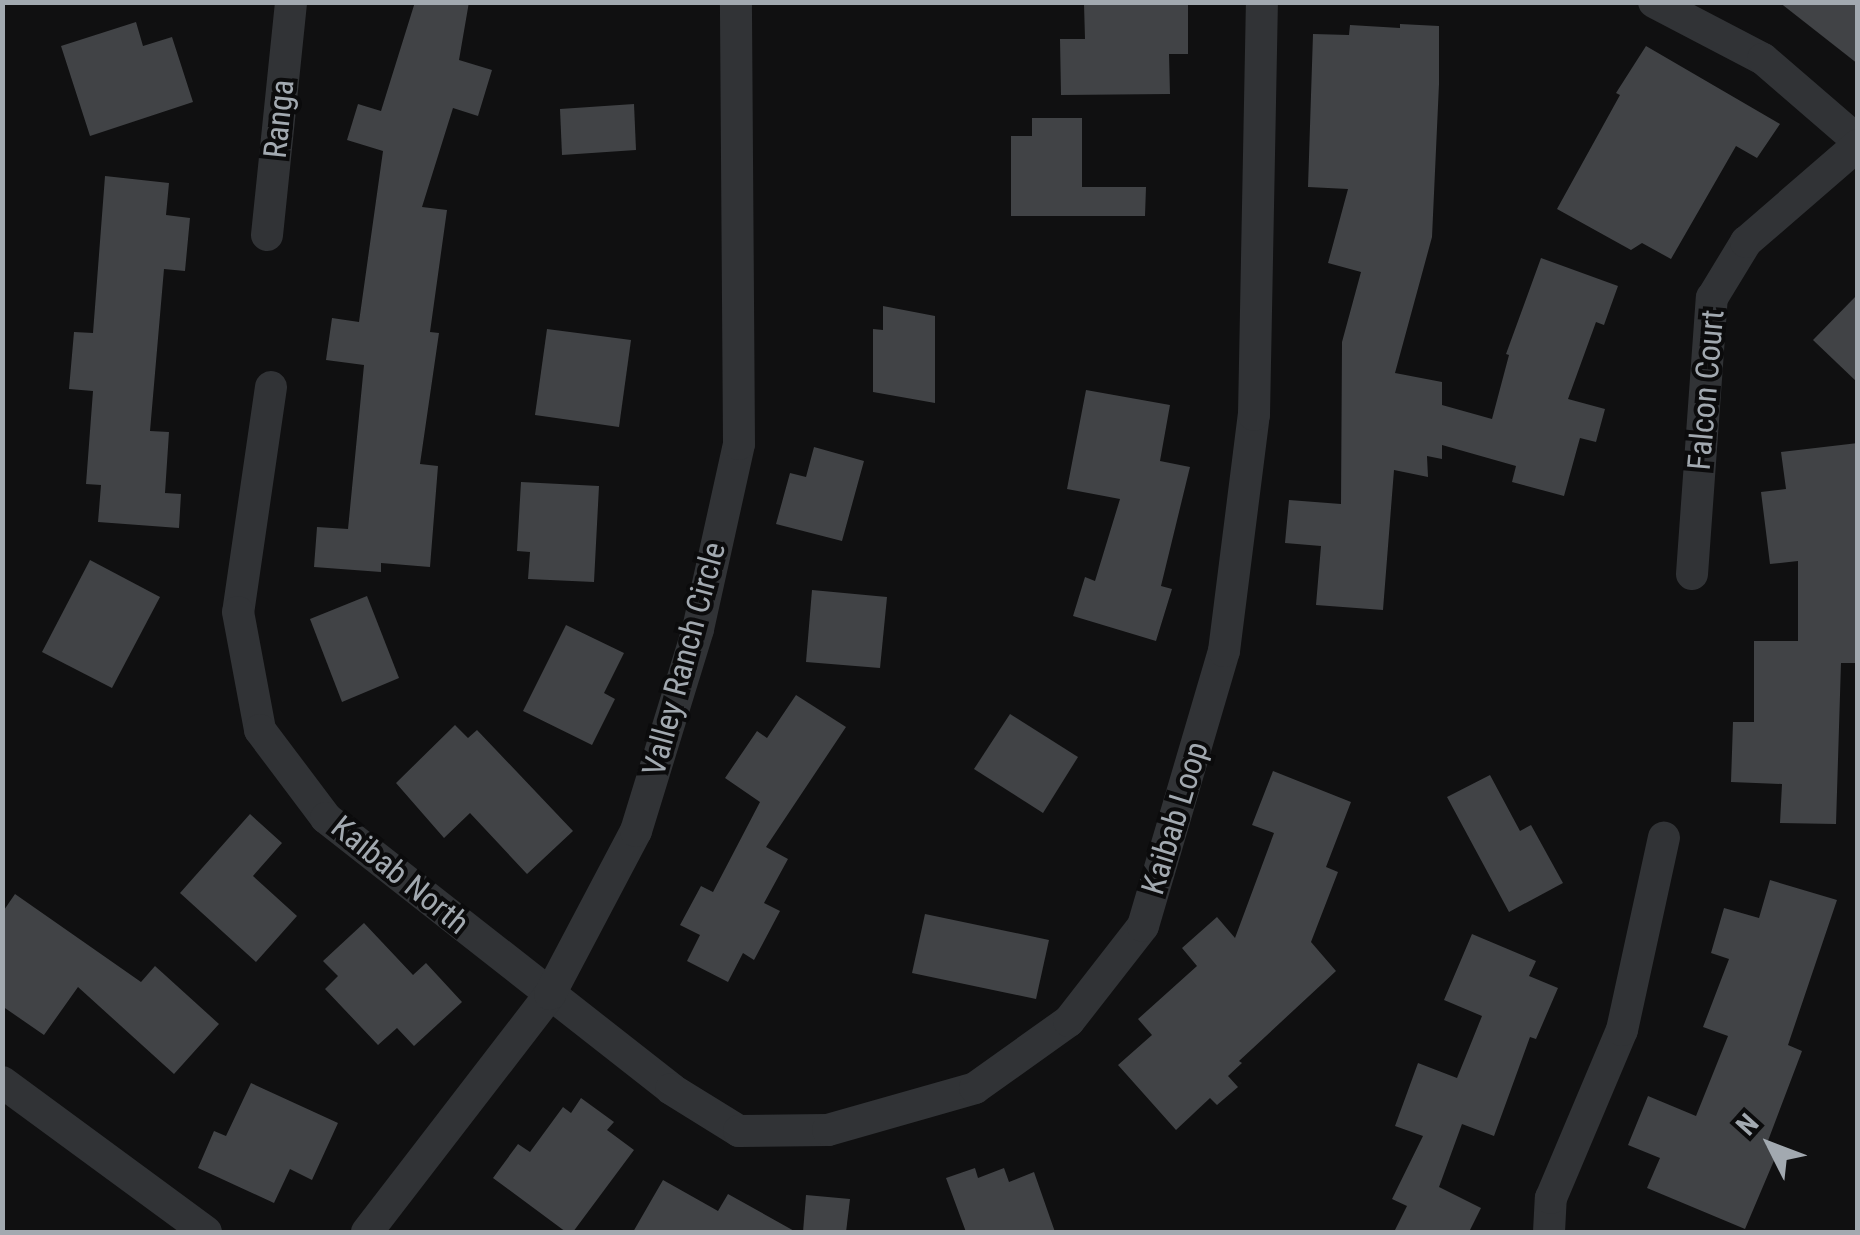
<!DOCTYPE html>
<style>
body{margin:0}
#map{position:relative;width:1860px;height:1235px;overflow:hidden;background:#101011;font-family:"Roboto Condensed",sans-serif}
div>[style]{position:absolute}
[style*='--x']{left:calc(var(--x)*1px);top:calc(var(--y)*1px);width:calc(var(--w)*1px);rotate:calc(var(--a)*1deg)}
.building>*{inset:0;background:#414346}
.minor>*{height:32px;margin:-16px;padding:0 16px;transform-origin:16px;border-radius:16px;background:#313336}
span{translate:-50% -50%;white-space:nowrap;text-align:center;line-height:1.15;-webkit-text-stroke:8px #0b0b0c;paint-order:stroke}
.street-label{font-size:32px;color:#a2a9b0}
.frame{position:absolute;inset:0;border:5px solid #a2a9b0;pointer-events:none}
.north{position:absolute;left:1720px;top:1095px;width:100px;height:100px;-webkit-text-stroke:8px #0b0b0c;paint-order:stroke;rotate:312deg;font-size:28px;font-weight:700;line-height:40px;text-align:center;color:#a2a9b0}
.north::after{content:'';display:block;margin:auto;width:35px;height:45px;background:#a2a9b0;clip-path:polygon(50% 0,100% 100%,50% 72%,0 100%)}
</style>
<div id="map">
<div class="building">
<div style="clip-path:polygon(415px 2px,469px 2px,459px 60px,492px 70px,478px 116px,453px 108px,422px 207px,447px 210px,430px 332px,439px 333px,420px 464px,438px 466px,430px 567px,381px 563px,381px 572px,314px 567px,317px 527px,348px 529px,364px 365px,326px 360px,332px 318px,359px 322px,383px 151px,347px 140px,358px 104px,381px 111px)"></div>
<div style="clip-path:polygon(1779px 2px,1858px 2px,1858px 64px)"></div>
<div style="clip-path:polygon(1188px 3px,1188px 54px,1169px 54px,1170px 94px,1061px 95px,1060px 39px,1085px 39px,1084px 4px)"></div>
<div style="clip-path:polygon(136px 22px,143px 46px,172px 37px,193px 102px,90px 136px,61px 46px)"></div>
<div style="clip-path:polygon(1400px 24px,1439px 26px,1439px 84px,1432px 237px,1395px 373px,1442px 382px,1442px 405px,1492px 419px,1509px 355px,1506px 354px,1541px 258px,1618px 286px,1604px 325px,1596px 322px,1568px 399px,1605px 409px,1596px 442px,1580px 438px,1564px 496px,1512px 482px,1516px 466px,1442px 445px,1442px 459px,1427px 456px,1428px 477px,1394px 470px,1383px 610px,1316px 605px,1321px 546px,1285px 543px,1289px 500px,1341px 504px,1342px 342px,1361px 272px,1328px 263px,1348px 189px,1308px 187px,1313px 34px,1349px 35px,1350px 25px,1400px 28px)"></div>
<div style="clip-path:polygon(1646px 46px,1780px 124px,1757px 158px,1736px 146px,1671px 259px,1642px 243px,1631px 250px,1557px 209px,1620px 95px,1616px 93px)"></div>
<div style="clip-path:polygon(634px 104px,636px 150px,562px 155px,560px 109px)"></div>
<div style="clip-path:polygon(1032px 118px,1082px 118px,1082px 187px,1146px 187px,1145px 216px,1011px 216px,1011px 136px,1032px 136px)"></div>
<div style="clip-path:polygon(105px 176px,169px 183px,166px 215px,190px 218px,185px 271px,164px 269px,150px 431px,169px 432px,165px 493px,181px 494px,179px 528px,98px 522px,101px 485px,86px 484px,93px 391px,69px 389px,74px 332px,93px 333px)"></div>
<div style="clip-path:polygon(1858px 294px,1858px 383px,1813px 340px)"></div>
<div style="clip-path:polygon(883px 306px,935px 316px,935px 403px,873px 392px,873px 329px,883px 330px)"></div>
<div style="clip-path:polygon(547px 329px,631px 340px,619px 427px,535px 415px)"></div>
<div style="clip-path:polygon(1086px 390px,1170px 405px,1160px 461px,1190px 467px,1161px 586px,1172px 589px,1156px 641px,1073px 616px,1085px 577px,1095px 581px,1120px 499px,1067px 489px)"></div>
<div style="clip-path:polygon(1858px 443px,1858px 663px,1841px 663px,1836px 824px,1780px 823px,1782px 784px,1731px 782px,1733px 722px,1754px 722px,1754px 641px,1798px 641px,1798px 561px,1770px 564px,1761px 492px,1786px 489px,1781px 452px)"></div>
<div style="clip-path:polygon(814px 447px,864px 461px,842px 541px,776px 524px,790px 473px,806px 477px)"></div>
<div style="clip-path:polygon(521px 482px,599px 486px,594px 582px,528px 579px,530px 552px,517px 551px)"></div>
<div style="clip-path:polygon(90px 560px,160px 597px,112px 688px,42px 652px)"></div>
<div style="clip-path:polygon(812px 590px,887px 597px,880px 668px,806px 662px)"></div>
<div style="clip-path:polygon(367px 596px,399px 678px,342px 702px,310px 619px)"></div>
<div style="clip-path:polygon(566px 625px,624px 653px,604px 693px,615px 699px,592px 745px,523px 711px)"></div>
<div style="clip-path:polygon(796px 695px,846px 727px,766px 847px,788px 859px,764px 903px,780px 911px,754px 960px,743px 953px,728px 982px,687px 961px,700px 935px,680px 925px,701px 886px,713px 892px,760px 802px,725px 778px,757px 731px,767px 738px)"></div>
<div style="clip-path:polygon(1010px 714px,1078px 757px,1043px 813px,974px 769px)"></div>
<div style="clip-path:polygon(455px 725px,468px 738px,477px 730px,573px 831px,527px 874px,470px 813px,444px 838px,396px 783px)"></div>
<div style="clip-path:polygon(1273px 771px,1351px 802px,1326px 867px,1338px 872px,1311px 942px,1336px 971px,1239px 1061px,1242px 1063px,1228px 1076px,1238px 1087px,1217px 1105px,1210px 1098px,1176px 1130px,1118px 1065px,1152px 1035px,1138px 1019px,1197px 966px,1182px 948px,1217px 917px,1235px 938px,1274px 833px,1252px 825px)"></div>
<div style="clip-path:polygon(1490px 775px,1520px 831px,1531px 825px,1563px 883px,1509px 912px,1447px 797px)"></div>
<div style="clip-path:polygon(250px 814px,282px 843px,253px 876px,297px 916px,256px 962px,180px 893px)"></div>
<div style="clip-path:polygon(1770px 880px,1837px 900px,1788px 1045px,1802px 1051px,1766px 1146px,1778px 1151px,1745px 1229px,1647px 1188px,1660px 1158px,1628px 1145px,1648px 1096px,1696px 1116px,1728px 1036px,1703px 1027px,1729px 959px,1711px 953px,1724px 908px,1759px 918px)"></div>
<div style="clip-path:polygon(15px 894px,141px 982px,155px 966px,219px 1024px,174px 1074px,78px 987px,44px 1035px,2px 1006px,2px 913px)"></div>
<div style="clip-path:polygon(925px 914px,1049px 940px,1036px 999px,912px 973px)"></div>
<div style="clip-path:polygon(364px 923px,413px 975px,426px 963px,462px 1002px,414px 1046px,397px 1028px,378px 1045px,325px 989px,338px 976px,323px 961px)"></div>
<div style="clip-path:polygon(1472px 934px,1536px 961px,1529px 976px,1558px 988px,1536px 1039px,1530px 1037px,1494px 1136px,1462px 1124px,1439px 1187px,1481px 1208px,1469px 1232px,1394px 1232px,1407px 1206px,1392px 1199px,1423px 1136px,1395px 1126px,1418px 1063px,1457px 1078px,1482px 1016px,1444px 1000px)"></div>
<div style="clip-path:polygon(251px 1083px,338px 1123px,312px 1180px,290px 1169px,274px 1203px,198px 1168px,214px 1131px,226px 1136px)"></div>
<div style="clip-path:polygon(581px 1098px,614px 1122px,607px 1130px,634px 1150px,573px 1232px,566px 1232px,493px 1178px,518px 1144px,530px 1152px,563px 1107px,571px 1113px)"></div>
<div style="clip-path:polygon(975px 1168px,978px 1178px,1004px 1168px,1009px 1182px,1034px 1172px,1055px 1232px,966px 1232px,946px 1178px)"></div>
<div style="clip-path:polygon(663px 1180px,718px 1211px,728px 1194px,796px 1232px,633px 1232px)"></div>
<div style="clip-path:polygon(806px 1195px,850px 1199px,846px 1232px,803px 1232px)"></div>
</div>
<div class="minor">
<div style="--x:1654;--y:2;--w:123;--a:27.6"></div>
<div style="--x:1763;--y:59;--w:125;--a:40.8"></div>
<div style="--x:267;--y:235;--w:234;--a:-84.1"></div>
<div style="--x:271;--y:387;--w:227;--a:98.3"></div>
<div style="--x:238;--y:612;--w:120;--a:79.4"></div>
<div style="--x:260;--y:730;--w:110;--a:53.1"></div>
<div style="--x:326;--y:818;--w:439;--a:38.1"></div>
<div style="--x:671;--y:1089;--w:80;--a:31.7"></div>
<div style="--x:739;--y:1131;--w:89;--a:-0.6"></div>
<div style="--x:828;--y:1130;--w:153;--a:-15.9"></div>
<div style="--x:975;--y:1088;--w:115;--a:-35.5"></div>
<div style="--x:1069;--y:1021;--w:120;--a:-52.1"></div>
<div style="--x:1143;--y:926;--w:287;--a:-73.6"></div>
<div style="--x:1224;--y:651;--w:238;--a:-82.8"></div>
<div style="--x:1254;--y:415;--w:413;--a:-88.9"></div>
<div style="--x:1692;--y:574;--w:277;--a:-85.9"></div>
<div style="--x:1712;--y:298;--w:66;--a:-58.7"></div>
<div style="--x:1746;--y:242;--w:148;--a:-40.9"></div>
<div style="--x:2;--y:1082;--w:253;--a:36.3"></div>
<div style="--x:367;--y:1232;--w:300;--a:-52.4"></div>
<div style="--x:550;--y:994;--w:184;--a:-62.2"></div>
<div style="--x:636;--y:831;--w:211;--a:-72.9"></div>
<div style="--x:698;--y:629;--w:189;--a:-77.5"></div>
<div style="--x:739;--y:444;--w:442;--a:-90.4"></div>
<div style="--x:1549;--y:1232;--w:34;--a:-87"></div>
<div style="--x:1551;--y:1198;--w:182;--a:-67.1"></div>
<div style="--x:1622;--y:1030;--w:197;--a:-77.7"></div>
</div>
<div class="street-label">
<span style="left:279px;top:119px;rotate:-84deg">Ranga</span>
<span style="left:1706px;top:390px;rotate:-85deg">Falcon Court</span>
<span style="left:684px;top:659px;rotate:-75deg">Valley Ranch Circle</span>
<span style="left:1175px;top:818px;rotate:-73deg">Kaibab Loop</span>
<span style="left:400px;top:875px;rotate:39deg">Kaibab North</span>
</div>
<div class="frame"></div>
<div class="north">N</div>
</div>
